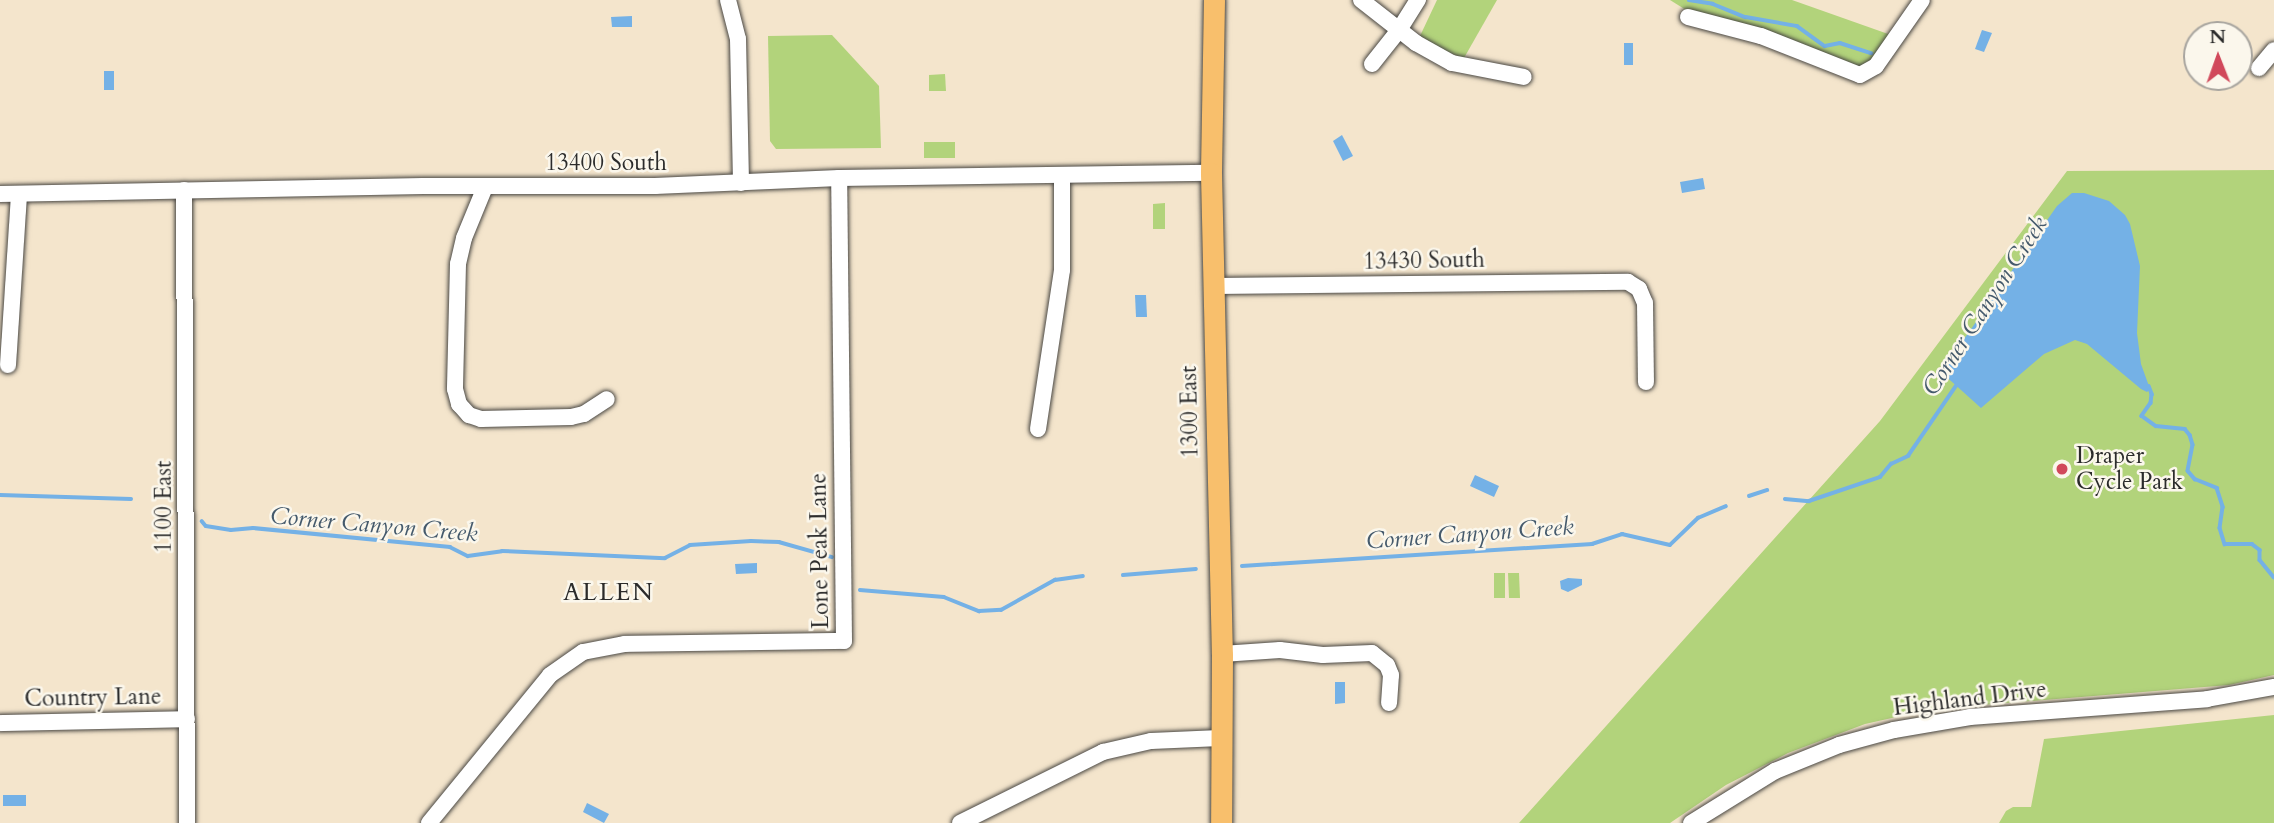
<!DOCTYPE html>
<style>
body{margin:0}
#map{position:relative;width:2274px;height:823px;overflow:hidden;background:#f4e5cc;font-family:Cardo,serif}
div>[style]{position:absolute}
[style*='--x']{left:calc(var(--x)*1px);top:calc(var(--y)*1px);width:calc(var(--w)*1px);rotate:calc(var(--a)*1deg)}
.green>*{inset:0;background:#b2d37b}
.water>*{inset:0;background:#74b1e6}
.stream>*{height:3.5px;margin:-1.75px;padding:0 1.75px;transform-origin:1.75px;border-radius:1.75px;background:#74b1e6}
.roads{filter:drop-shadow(0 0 2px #494743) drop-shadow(0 0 2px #494743)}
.minor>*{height:16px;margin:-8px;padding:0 8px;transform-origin:8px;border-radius:8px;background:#fff}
.major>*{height:21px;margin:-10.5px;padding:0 10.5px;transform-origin:10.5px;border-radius:10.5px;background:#f8bf6c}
.dots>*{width:19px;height:19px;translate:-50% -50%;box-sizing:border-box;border:4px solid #fbf7ec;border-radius:50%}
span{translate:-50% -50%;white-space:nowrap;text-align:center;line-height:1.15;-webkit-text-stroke:5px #fbf7ec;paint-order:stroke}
.street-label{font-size:23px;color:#2b2b2b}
.poi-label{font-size:23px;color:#2b2b2b}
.left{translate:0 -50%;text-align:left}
.water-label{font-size:24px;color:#455a6c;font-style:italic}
.neighbourhood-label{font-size:24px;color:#2b2b2b;letter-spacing:2px}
.north{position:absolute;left:2183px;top:21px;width:70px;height:70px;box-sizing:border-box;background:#fbf7ec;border:2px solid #a8a59f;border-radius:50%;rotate:359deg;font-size:19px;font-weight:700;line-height:28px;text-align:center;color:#2b2b2b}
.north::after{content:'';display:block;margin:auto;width:24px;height:32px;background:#d1495b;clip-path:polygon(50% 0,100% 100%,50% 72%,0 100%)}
</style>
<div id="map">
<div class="green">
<div style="clip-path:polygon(1437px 0,1497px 0,1464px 58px,1441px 50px,1420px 36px)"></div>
<div style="clip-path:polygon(1670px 0,1792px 0,1891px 35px,1868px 66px,1860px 67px,1686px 10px)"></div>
<div style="clip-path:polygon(832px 35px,879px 86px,881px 148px,776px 149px,770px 141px,768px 36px)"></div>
<div style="clip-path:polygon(945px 74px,946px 91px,929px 91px,929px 75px)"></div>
<div style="clip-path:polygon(924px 142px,955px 142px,955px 158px,924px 158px)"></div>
<div style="clip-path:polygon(2274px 170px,2274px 675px,2229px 685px,1932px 709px,1865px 724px,1788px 753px,1726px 785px,1670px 823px,1519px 823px,1880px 421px,2067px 171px)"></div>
<div style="clip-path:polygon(1165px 203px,1165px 229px,1153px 229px,1153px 204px)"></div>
<div style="clip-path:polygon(1494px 573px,1505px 573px,1505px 598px,1494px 598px)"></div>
<div style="clip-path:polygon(1508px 573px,1519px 573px,1520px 598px,1509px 598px)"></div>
<div style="clip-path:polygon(2274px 715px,2274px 823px,1999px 823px,2006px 811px,2013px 807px,2031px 807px,2044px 739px)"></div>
</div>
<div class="water">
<div style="clip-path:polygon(632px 16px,632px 27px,612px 27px,611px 17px)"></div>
<div style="clip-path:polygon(1982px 30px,1992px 33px,1984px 52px,1975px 49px)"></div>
<div style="clip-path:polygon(1624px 43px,1633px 43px,1633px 65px,1624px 65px)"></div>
<div style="clip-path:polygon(104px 71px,114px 71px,114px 90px,104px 90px)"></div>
<div style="clip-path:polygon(1342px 135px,1353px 156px,1343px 161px,1333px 141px)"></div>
<div style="clip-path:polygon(1703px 178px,1705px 189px,1682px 193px,1680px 182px)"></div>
<div style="clip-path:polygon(2072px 193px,2084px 193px,2109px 201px,2125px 215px,2130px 224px,2140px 266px,2137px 333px,2141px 364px,2150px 389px,2147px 392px,2141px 389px,2087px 344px,2075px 340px,2044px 354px,1981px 408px,1941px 372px,2057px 206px)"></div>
<div style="clip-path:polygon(1135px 295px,1146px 295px,1147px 317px,1136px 317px)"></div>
<div style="clip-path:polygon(1475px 475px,1499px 486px,1494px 497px,1470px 486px)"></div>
<div style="clip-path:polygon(757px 563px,757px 573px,736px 574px,735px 564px)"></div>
<div style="clip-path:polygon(1568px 578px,1582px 579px,1582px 585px,1568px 592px,1561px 589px,1560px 581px)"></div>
<div style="clip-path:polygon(1335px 682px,1345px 682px,1345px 703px,1335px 704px)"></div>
<div style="clip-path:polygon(3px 795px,26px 795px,26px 806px,3px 806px)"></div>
<div style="clip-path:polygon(587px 803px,609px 814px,604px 823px,583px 812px)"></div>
</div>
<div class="stream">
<div style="--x:1689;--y:0;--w:24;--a:9"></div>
<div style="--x:1713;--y:4;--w:35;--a:22"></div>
<div style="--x:1746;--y:17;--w:52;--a:10"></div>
<div style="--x:1797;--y:26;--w:34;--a:36"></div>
<div style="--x:1825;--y:46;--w:15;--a:-11"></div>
<div style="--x:1840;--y:43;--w:33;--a:18"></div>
<div style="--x:2149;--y:386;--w:9;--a:69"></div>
<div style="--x:2152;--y:394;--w:9;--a:96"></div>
<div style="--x:2151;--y:403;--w:16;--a:125"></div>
<div style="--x:2142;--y:416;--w:17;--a:36"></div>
<div style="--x:2156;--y:426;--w:29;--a:6"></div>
<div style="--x:2185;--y:429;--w:8;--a:50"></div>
<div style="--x:2190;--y:435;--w:10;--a:73"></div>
<div style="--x:2193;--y:445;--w:26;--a:101"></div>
<div style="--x:2188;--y:471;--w:11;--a:49"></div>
<div style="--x:2195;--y:479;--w:24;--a:22"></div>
<div style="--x:2217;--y:488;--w:20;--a:72"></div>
<div style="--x:2223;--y:507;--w:21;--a:98"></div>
<div style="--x:2220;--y:528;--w:17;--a:73"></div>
<div style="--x:2225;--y:544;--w:27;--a:0"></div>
<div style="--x:2252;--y:544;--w:10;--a:37"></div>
<div style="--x:2260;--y:550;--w:10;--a:90"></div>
<div style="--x:2260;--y:560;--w:22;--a:51"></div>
<div style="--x:0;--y:495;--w:131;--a:1.7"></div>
<div style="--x:1749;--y:496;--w:19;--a:-18"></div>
<div style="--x:1785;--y:499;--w:24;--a:5"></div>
<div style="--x:1809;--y:501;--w:75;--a:-18.7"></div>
<div style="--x:1880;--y:477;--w:17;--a:-50"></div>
<div style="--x:1891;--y:464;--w:19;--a:-25"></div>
<div style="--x:1908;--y:456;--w:88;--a:-55.6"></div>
<div style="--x:202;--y:521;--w:6;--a:51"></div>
<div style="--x:206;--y:526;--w:25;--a:9"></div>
<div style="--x:231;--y:530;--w:22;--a:-5"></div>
<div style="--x:253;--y:528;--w:198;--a:5.5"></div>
<div style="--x:450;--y:547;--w:20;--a:27"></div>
<div style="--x:468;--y:556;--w:34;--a:-8"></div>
<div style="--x:502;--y:551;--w:163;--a:2.5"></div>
<div style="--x:665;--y:558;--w:28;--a:-27"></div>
<div style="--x:690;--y:545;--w:61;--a:-3.8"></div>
<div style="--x:751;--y:541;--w:28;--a:2"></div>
<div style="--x:779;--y:542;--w:55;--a:15.8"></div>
<div style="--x:1242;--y:566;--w:351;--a:-3.6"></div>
<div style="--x:1592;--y:544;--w:32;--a:-18"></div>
<div style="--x:1622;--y:534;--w:49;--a:12.9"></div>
<div style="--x:1670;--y:545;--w:39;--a:-44"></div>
<div style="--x:1698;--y:518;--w:30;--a:-23"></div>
<div style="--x:1123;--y:575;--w:73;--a:-4.7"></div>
<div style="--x:860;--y:590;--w:84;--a:4.8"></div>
<div style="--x:944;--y:597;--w:38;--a:22"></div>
<div style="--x:979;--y:611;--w:22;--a:-3"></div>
<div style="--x:1001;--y:610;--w:62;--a:-29.1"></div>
<div style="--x:1055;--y:580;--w:28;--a:-8"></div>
</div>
<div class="roads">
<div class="minor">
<div style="--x:728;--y:0;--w:40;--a:75.6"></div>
<div style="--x:738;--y:39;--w:144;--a:88.8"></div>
<div style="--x:1361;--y:0;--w:70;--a:38"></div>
<div style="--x:1416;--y:43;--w:41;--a:29.1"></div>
<div style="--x:1452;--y:63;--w:73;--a:11"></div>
<div style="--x:1688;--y:17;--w:75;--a:14.6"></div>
<div style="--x:1761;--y:36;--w:106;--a:21.5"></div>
<div style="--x:1860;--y:75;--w:18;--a:-29"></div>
<div style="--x:1876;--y:66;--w:80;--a:-55.1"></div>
<div style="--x:1372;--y:64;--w:43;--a:-51.5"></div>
<div style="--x:1399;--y:30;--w:36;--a:-58"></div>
<div style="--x:2259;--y:68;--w:23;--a:-50"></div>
<div style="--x:485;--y:187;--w:55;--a:112.4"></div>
<div style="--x:464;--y:238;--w:27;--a:103"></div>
<div style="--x:458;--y:264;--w:125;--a:91.4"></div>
<div style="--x:455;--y:389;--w:16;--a:75"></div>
<div style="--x:459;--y:404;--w:15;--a:48"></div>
<div style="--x:469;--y:415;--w:13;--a:18"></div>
<div style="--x:481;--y:419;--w:90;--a:-1.3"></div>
<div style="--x:571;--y:417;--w:13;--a:-13"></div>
<div style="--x:584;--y:414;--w:27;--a:-33"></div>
<div style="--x:184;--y:190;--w:633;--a:89.73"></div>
<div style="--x:0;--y:194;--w:423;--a:-1.1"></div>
<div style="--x:423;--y:186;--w:232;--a:0"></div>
<div style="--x:655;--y:186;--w:184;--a:-2.5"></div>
<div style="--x:839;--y:178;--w:372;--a:-0.8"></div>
<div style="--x:1214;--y:286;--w:414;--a:-0.6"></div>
<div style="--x:1628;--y:282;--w:13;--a:32"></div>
<div style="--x:1639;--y:289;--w:15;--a:67"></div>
<div style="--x:1645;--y:303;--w:79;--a:89.3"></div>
<div style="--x:8;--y:365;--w:171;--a:-86.3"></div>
<div style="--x:1038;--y:429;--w:161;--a:-81.4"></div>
<div style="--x:1062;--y:270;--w:95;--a:-90"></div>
<div style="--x:1222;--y:654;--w:58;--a:-3.9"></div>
<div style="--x:1280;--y:650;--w:43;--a:6.6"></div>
<div style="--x:1323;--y:655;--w:49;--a:-2.3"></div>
<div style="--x:1372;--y:653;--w:19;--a:39"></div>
<div style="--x:1387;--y:665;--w:11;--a:68"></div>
<div style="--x:1391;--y:675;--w:28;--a:94"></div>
<div style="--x:0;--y:723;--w:187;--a:-1.2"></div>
<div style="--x:429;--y:823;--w:191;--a:-50.7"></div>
<div style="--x:550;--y:675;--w:40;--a:-34.9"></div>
<div style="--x:583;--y:652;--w:43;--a:-10.8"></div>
<div style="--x:625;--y:644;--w:219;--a:-0.8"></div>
<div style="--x:844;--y:641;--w:463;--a:-90.6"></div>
<div style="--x:960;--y:823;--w:160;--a:-26.4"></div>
<div style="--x:1103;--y:752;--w:49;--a:-12.9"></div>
<div style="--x:1151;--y:741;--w:69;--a:-2.5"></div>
<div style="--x:1691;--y:823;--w:99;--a:-31.8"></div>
<div style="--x:1775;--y:771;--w:69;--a:-22.1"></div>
<div style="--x:1839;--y:745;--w:57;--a:-15.3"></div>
<div style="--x:1894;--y:730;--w:77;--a:-9.7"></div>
<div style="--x:1970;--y:717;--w:238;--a:-4.3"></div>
<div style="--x:2207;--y:699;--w:68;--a:-10.2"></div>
</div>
<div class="major">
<div style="--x:1214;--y:0;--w:173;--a:91"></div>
<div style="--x:1211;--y:173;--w:481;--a:88.7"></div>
<div style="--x:1222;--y:654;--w:169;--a:90.3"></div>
</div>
</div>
<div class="dots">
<div style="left:2062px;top:469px;background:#d1495b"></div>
</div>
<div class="street-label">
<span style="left:606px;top:163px">13400 South</span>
<span style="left:1424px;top:261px;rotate:-1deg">13430 South</span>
<span style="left:1190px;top:412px;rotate:-91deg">1300 East</span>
<span style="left:164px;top:507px;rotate:-90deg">1100 East</span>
<span style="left:820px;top:551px;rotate:-91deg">Lone Peak Lane</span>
<span style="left:93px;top:698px;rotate:-1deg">Country Lane</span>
<span style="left:1970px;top:699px;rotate:-7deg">Highland Drive</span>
</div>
<div class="poi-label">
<span class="left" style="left:2076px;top:469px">Draper<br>Cycle Park</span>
</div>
<div class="water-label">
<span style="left:1985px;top:306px;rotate:-57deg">Corner Canyon Creek</span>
<span style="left:374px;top:525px;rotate:5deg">Corner Canyon Creek</span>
<span style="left:1470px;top:534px;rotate:-4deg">Corner Canyon Creek</span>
</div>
<div class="neighbourhood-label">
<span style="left:609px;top:593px">ALLEN</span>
</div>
<div class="north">N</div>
</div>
